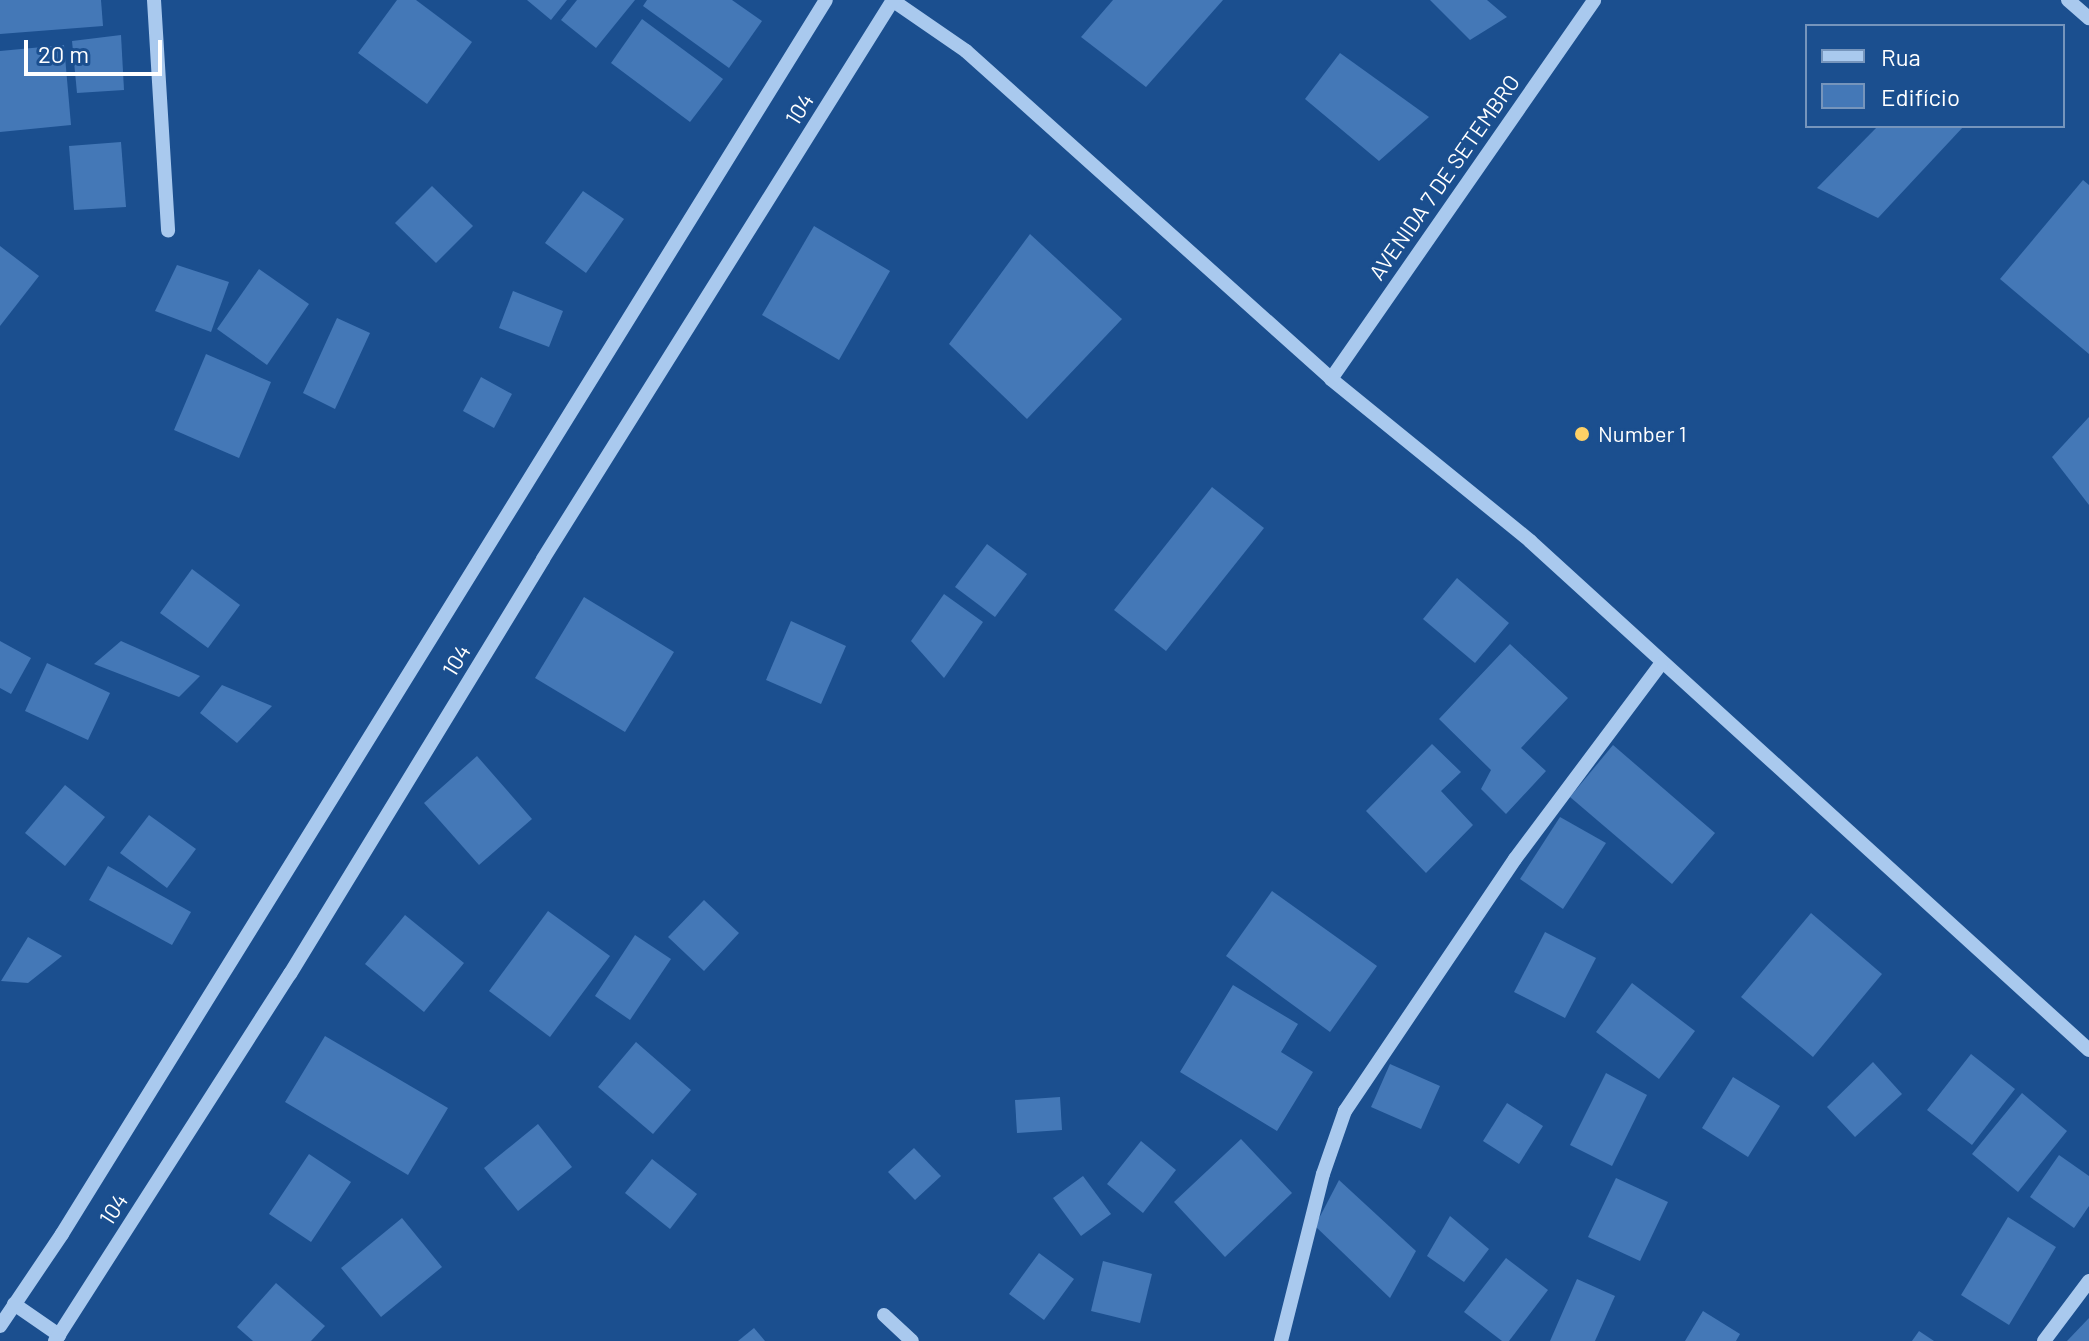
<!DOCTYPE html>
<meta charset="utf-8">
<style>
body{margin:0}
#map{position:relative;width:2089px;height:1341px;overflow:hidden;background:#1b4f8f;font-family:Barlow,sans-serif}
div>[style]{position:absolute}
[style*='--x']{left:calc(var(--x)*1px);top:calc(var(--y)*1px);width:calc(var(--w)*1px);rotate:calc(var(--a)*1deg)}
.building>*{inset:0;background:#4478b7}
.minor>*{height:14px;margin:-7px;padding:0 7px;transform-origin:7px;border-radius:7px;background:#a9c9ee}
.dots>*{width:22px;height:22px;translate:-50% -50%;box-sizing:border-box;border:4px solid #1b4f8f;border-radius:50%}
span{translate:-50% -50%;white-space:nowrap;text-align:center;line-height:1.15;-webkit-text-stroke:6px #1b4f8f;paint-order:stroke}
.street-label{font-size:22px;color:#fff}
.poi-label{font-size:22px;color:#fff}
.left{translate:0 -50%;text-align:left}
.legend{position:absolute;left:1805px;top:24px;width:260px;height:104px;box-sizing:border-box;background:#1b4f8f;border:2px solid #7695bc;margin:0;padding:10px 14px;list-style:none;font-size:24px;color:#fff}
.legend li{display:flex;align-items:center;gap:16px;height:40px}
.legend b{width:40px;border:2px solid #7695bc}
.scale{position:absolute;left:24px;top:40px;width:138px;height:36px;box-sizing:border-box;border:4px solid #fff;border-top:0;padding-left:10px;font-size:24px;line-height:28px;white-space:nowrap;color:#fff;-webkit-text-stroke:6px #1b4f8f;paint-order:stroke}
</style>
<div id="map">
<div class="building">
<div style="clip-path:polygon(0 0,101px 0,103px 26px,0 34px)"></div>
<div style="clip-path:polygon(397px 0,416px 0,472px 42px,427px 104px,358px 53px)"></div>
<div style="clip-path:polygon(527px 0,567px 0,551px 20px)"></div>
<div style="clip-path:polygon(577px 0,635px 0,596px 48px,561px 20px)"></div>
<div style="clip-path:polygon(647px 0,732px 0,762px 21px,729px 68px,643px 6px)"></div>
<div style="clip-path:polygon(1113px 0,1223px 0,1146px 87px,1081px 37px)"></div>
<div style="clip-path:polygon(1430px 0,1487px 0,1507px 17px,1470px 40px)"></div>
<div style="clip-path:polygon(642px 19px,723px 79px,690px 122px,611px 63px)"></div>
<div style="clip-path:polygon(121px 35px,124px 90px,77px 93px,72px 41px)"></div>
<div style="clip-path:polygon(64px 45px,71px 125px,0 132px,0 51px)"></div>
<div style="clip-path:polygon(1340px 53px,1429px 117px,1379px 161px,1305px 99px)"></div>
<div style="clip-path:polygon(1878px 126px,1964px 126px,1878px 218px,1817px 188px)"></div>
<div style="clip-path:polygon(121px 142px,126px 207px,74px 210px,69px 146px)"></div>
<div style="clip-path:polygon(2083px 180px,2089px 185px,2089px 354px,2000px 279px)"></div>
<div style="clip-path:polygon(432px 186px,473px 226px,436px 263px,395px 223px)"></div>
<div style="clip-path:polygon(583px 191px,624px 219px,586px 273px,545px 243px)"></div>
<div style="clip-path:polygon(814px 226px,890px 271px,839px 360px,762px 315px)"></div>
<div style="clip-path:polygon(1030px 234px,1122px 319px,1027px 419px,949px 344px)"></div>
<div style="clip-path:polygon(0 246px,39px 276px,0 326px)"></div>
<div style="clip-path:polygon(177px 265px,229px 282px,211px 332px,155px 311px)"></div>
<div style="clip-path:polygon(259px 269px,309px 304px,267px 365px,217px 329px)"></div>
<div style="clip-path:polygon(513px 291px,563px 311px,549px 347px,499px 328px)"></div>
<div style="clip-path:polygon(337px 318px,370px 333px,335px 409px,303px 393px)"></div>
<div style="clip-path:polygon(206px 354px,271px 382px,239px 458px,174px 430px)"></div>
<div style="clip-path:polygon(481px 377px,512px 394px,494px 428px,463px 411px)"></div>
<div style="clip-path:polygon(2089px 417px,2089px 505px,2052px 457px)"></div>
<div style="clip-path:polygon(1212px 487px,1264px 528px,1166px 651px,1114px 610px)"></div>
<div style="clip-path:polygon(987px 544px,1027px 574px,995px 617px,955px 587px)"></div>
<div style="clip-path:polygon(192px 569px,240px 605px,208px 648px,160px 613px)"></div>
<div style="clip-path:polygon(1457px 578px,1509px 623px,1475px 663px,1423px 619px)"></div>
<div style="clip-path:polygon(944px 594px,983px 622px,944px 678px,911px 641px)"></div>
<div style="clip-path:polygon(584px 597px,674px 652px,625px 732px,535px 678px)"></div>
<div style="clip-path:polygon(791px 621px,846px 646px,821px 704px,766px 680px)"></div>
<div style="clip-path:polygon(0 641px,31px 658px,11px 694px,0 688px)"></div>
<div style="clip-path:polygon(121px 641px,200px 676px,179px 697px,94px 664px)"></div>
<div style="clip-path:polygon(1510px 644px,1568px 698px,1521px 748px,1546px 771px,1506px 814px,1481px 789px,1491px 770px,1439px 719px)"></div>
<div style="clip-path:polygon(47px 663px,110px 693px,88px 740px,25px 711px)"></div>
<div style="clip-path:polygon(222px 685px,272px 706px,237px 743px,200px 713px)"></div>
<div style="clip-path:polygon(1432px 744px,1461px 772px,1441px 791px,1473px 825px,1426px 873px,1366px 811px)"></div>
<div style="clip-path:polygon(1613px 745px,1715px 833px,1672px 884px,1570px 797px)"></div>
<div style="clip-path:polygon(477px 756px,532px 819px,479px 865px,424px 803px)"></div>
<div style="clip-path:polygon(65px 785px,105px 817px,65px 866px,25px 833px)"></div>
<div style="clip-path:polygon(149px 815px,196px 849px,167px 888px,120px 853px)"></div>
<div style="clip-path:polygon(1560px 817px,1606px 843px,1563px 909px,1520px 879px)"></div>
<div style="clip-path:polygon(108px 866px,191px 912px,172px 945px,89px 900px)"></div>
<div style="clip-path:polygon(1272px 891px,1377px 966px,1330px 1032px,1226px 956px)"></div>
<div style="clip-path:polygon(704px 900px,739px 933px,704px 971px,668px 937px)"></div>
<div style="clip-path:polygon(548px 911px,610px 956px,550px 1037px,489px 991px)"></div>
<div style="clip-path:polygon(1811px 913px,1882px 974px,1813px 1057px,1741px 997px)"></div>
<div style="clip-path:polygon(405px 915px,464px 963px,424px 1012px,365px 964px)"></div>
<div style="clip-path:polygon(1545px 932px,1596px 958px,1565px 1018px,1514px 992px)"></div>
<div style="clip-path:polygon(635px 935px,671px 959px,630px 1020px,595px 996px)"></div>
<div style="clip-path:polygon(28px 937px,62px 956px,28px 983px,1px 981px)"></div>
<div style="clip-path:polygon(1632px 983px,1695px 1031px,1659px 1079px,1596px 1032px)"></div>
<div style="clip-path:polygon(1233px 985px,1298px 1024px,1281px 1052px,1313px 1072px,1277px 1131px,1180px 1072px)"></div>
<div style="clip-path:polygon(325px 1036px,448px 1108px,408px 1175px,285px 1102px)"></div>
<div style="clip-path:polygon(636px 1042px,691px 1090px,653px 1134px,598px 1087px)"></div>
<div style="clip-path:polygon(1971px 1054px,2015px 1089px,1972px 1145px,1927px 1110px)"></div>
<div style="clip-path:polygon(1873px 1062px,1902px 1094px,1855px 1137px,1827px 1107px)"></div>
<div style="clip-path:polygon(1390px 1064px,1440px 1086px,1421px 1129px,1371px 1107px)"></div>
<div style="clip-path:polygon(1606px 1073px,1647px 1095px,1612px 1166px,1570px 1145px)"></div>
<div style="clip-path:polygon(1733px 1077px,1780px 1106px,1748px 1157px,1702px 1128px)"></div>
<div style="clip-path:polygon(2022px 1093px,2067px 1131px,2018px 1192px,1972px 1154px)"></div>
<div style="clip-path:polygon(1060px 1097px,1062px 1130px,1017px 1133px,1015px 1100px)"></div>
<div style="clip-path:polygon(1507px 1103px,1543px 1126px,1519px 1164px,1483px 1141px)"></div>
<div style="clip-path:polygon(538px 1124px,572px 1167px,518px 1211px,484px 1168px)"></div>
<div style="clip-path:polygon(1241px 1139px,1292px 1193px,1225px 1257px,1174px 1202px)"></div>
<div style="clip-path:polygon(1141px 1141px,1176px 1170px,1143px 1213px,1107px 1184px)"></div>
<div style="clip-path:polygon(914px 1148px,941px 1176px,915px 1200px,888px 1172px)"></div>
<div style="clip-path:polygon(309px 1154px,351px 1182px,311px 1242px,269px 1214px)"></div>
<div style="clip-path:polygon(2059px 1155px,2089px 1176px,2089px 1206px,2074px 1228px,2030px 1197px)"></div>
<div style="clip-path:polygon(652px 1159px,697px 1194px,670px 1229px,625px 1193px)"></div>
<div style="clip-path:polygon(1083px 1176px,1111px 1214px,1081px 1236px,1053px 1198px)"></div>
<div style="clip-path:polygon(1616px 1178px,1668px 1202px,1640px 1261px,1588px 1237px)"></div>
<div style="clip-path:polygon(1339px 1180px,1416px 1251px,1390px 1298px,1315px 1226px)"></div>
<div style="clip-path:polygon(1450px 1216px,1489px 1249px,1464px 1282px,1427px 1256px)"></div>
<div style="clip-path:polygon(2008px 1217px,2056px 1247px,2009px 1325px,1961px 1295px)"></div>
<div style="clip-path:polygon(402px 1218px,442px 1267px,381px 1317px,341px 1268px)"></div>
<div style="clip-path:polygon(1039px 1253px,1074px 1279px,1044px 1320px,1009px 1294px)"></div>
<div style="clip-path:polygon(1506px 1258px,1548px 1290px,1509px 1341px,1502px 1341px,1464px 1312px)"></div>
<div style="clip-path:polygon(1103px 1261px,1152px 1274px,1140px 1323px,1091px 1311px)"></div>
<div style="clip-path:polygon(1577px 1279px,1615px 1296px,1595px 1341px,1550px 1341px)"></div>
<div style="clip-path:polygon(276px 1283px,325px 1326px,311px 1341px,253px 1341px,237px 1327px)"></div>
<div style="clip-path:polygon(1703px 1311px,1740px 1334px,1736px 1341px,1685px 1341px)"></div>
<div style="clip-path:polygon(2089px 1318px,2089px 1341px,2067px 1341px)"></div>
<div style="clip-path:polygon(754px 1328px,765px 1341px,738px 1341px)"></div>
<div style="clip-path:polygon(1919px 1331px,1934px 1341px,1912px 1341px)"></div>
</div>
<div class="minor">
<div style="--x:154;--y:0;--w:231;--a:86.5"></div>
<div style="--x:892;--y:0;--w:90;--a:34.6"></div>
<div style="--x:966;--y:51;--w:491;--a:41.9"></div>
<div style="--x:1331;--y:379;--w:257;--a:39.1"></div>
<div style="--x:1530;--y:541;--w:756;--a:42.32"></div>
<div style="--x:2068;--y:0;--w:28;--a:41"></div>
<div style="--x:1331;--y:379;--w:461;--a:-55.2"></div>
<div style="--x:14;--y:1304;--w:55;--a:34.6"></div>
<div style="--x:884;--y:1315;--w:38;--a:43"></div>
<div style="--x:0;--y:1326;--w:111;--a:-56"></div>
<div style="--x:62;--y:1234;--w:1451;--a:-58.24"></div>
<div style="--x:55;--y:1341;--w:436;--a:-57.4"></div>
<div style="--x:290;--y:974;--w:486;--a:-58.6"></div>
<div style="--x:543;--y:559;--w:660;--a:-57.95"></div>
<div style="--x:1281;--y:1341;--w:172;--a:-75.9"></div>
<div style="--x:1323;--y:1174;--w:67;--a:-70.8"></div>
<div style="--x:1345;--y:1111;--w:304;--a:-56"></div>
<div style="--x:1515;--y:859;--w:244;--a:-53.2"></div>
<div style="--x:2044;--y:1341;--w:75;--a:-53.1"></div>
</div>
<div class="dots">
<div style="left:1582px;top:434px;background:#ffd166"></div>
</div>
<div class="street-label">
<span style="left:799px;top:109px;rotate:-58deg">104</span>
<span style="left:1444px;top:177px;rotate:-55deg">AVENIDA 7 DE SETEMBRO</span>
<span style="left:456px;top:660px;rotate:-59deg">104</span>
<span style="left:113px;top:1209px;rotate:-57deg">104</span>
</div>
<div class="poi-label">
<span class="left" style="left:1598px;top:434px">Number 1</span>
</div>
<ul class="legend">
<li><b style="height:10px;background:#a9c9ee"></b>Rua</li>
<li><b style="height:22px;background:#4478b7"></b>Edifício</li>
</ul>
<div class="scale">20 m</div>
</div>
